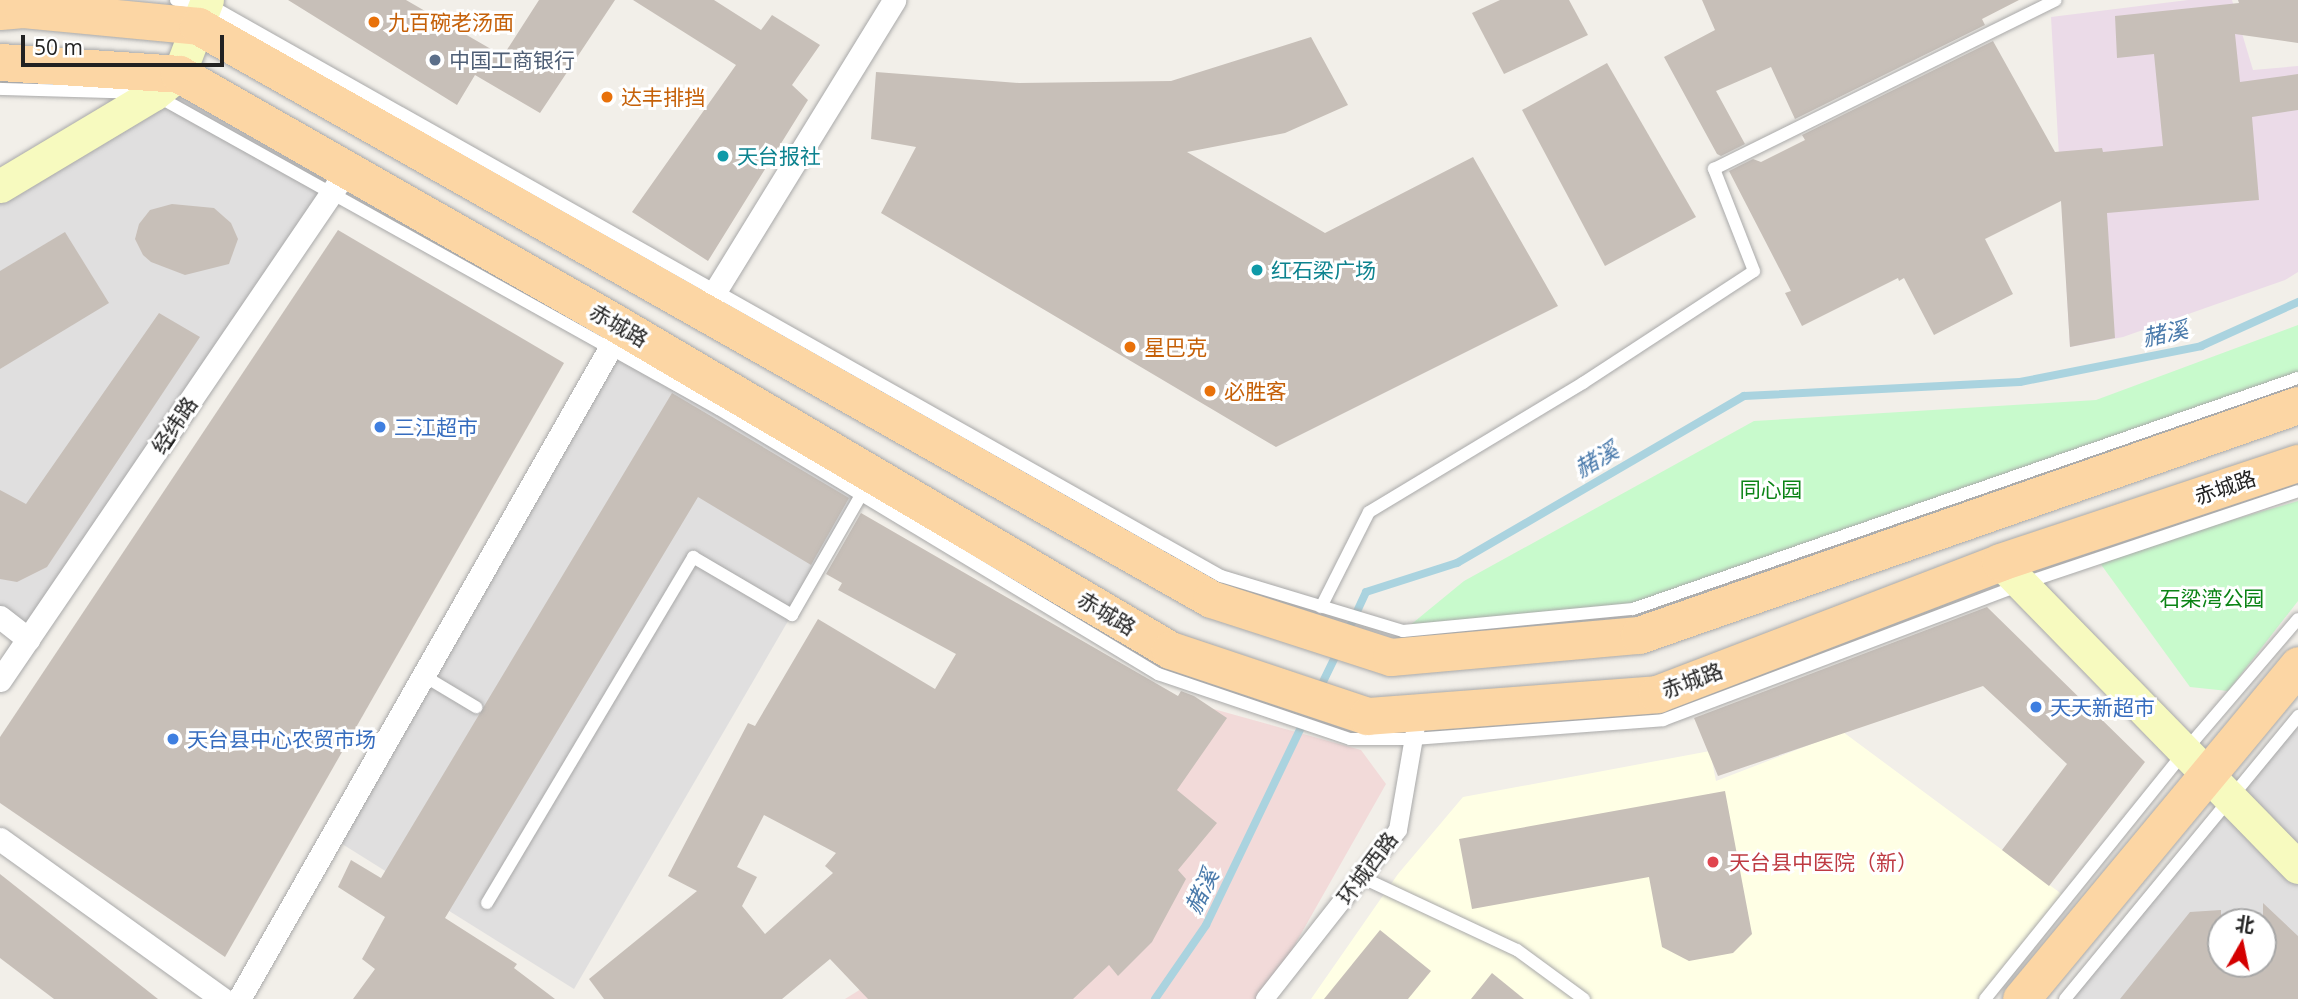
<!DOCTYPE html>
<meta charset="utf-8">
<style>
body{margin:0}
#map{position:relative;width:2298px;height:999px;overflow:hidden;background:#f2efe9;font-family:"Open Sans","Noto Sans SC",sans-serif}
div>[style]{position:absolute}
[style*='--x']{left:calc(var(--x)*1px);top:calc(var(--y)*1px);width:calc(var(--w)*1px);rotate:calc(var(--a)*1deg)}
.residential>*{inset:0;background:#e0dfdf}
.commercial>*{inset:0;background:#f2dad9}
.industrial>*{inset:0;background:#ebdbe8}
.education>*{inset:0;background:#ffffe5}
.park>*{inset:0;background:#c8facc}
.stream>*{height:8px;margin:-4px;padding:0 4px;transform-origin:4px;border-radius:4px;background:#aad3df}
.building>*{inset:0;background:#c7bfb8}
.roads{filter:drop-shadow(0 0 2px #a9a9a9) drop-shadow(0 0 2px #a9a9a9)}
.service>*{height:12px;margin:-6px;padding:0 6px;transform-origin:6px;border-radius:6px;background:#fff}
.pedestrian>*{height:18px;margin:-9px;padding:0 9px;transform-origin:9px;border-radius:9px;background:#fff}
.minor>*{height:23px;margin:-11.5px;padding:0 11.5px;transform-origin:11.5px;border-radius:11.5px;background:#fff}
.secondary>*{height:33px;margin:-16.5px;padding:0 16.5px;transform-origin:16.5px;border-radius:16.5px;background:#f7fabf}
.primary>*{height:37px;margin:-18.5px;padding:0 18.5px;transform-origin:18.5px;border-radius:18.5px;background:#fcd6a4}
.dots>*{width:19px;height:19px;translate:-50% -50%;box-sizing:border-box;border:4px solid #fff;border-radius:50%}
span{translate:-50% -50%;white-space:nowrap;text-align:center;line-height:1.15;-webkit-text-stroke:6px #fff;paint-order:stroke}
.food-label{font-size:21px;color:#c56008}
.left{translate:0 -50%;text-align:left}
.service-label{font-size:21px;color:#4e5e75}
.culture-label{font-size:21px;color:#0d838f}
.street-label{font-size:21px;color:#222}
.shop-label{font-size:21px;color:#366cbe}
.park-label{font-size:21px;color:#0c8416}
.health-label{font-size:21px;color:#be3a42}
.water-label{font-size:23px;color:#4a7aab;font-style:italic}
.north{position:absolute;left:2207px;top:908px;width:70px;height:70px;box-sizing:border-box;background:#fff;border:2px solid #a7a7a7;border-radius:50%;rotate:9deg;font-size:19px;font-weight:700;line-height:28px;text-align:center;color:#222}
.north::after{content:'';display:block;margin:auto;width:24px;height:32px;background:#d40000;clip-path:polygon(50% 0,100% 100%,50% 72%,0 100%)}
.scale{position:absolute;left:21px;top:35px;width:203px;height:32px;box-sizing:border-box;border:4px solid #222;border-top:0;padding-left:9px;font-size:21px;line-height:24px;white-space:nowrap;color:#222;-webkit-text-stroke:5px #fff;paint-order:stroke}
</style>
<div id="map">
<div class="residential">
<div style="clip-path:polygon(179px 74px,347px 170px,28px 639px,0 617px,0 186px)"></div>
<div style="clip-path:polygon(622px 327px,873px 475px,574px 989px,331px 837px)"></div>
<div style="clip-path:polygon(evenodd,2298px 716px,2298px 999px,2066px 999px,2298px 716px,2221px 922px,2263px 922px,2263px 964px,2221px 964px,2221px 922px)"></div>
</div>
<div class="commercial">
<div style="clip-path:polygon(1192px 703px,1361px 750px,1386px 784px,1264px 999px,845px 999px,869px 984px)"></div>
</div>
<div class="industrial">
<div style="clip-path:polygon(2188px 0,2232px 0,2253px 70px,2298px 66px,2298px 272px,2285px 280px,2123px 337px,2070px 347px,2051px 17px)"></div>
</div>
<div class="education">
<div style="clip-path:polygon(1843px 732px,2067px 898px,1985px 999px,1311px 999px,1398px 874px,1463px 797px,1710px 751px,1716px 781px)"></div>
</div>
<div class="park">
<div style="clip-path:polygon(2298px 325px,2298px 378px,1633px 609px,1403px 631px,1464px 581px,1754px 421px,2096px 400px)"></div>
<div style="clip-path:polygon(2298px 501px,2298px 601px,2228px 691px,2190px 687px,2097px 559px)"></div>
</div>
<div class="stream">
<div style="--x:1347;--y:633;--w:45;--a:-65.1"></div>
<div style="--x:1366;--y:592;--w:96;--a:-17.7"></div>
<div style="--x:1457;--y:563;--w:332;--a:-30.2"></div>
<div style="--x:1744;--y:396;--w:276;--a:-2.9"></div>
<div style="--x:2020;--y:382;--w:185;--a:-11.2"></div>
<div style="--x:2201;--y:346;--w:107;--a:-24.4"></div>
<div style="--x:1319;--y:690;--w:43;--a:-64"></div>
<div style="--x:1155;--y:999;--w:90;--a:-55.4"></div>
<div style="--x:1206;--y:925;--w:226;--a:-64.3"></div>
</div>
<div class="building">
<div style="clip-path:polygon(288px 0,406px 0,503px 56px,539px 0,615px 0,540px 113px,475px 75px,457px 105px)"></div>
<div style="clip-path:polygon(633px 0,714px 0,761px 30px,772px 15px,820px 45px,792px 85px,808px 100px,708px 261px,632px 212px,736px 65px)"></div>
<div style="clip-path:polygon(1500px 0,1569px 0,1588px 35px,1504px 74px,1472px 13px)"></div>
<div style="clip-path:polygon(1702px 0,2019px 0,1982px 19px,1985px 25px,1795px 119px,1771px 67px,1716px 91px,1745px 144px,1721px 156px,1717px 154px,1664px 57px,1715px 30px)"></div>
<div style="clip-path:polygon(2238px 0,2298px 0,2298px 43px,2235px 34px,2240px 82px,2298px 74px,2298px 110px,2252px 117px,2259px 200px,2107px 213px,2115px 338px,2070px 347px,2061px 201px,1985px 239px,2013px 294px,1934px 335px,1904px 278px,1899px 281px,1898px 278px,1802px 326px,1785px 293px,1791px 291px,1729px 171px,1753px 159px,1761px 162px,1805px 140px,1802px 135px,1993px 41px,2055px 152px,2102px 148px,2103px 152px,2163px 146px,2154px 54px,2117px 58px,2115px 16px,2239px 3px)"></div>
<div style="clip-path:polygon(1311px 37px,1348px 105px,1285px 133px,1187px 152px,1325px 233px,1473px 157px,1558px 306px,1276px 447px,881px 213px,916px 147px,871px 139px,876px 72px,1019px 83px,1171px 81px)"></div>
<div style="clip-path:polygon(1607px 63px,1696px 217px,1605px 266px,1522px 110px)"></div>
<div style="clip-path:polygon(172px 204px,214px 208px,231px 223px,238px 239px,229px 264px,185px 275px,151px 262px,143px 255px,135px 239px,139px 224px,150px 210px)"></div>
<div style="clip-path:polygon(338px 230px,564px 363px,225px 957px,0 803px,0 737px)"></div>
<div style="clip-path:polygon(65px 232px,109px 303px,0 369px,0 271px)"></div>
<div style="clip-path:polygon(159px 313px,200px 337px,47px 567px,17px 582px,0 579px,0 490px,26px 504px)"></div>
<div style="clip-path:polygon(672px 393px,849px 498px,811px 565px,698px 497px,445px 918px,517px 964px,514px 968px,555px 999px,353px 999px,375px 969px,362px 959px,385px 917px,338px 887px,351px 860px,381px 878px)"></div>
<div style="clip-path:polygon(evenodd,861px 513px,1178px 696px,1181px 691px,1194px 696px,1227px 718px,1177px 790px,1217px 823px,1178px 870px,1186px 879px,1152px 942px,1118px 976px,1109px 965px,1073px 999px,868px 999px,830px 959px,782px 999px,604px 999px,589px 979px,697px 891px,668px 876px,748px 723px,755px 726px,818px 619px,935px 689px,956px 654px,838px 590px,842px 583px,826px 574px,861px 513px,764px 815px,836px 853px,825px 866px,833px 873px,765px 934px,742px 906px,757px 877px,737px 867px,764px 815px)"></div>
<div style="clip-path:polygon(1987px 607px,2145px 762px,2049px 886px,2002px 850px,2067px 764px,1983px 686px,1718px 776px,1694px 718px)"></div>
<div style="clip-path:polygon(1725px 791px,1752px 934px,1733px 953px,1689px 961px,1662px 947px,1649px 877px,1472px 909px,1459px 839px)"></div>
<div style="clip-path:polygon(0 874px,158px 999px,54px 999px,0 958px)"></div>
<div style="clip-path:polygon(2263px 903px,2298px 936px,2298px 999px,2120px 999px,2190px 912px,2221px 910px,2221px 964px,2263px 964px)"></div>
<div style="clip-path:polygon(1380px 930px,1431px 971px,1408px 999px,1324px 999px)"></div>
<div style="clip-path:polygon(1492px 973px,1524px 999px,1471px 999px)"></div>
</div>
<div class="roads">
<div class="service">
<div style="--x:176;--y:0;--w:30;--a:6"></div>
<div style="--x:206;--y:3;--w:1166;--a:29.45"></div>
<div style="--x:1221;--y:576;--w:190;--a:16.8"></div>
<div style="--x:1403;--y:631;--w:231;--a:-5.5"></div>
<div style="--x:1633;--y:609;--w:704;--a:-19.16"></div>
<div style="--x:0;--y:89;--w:139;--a:1.6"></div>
<div style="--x:157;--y:96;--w:643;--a:29.12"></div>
<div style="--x:719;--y:409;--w:513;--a:31.12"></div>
<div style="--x:1158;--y:674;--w:203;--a:18.7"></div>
<div style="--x:1350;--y:739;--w:63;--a:0"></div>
<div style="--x:1413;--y:739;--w:251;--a:-4.3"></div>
<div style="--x:1663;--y:720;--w:384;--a:-20.7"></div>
<div style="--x:2022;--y:584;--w:291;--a:-18.6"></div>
<div style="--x:1321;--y:607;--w:106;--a:-63.2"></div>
<div style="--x:1369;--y:512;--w:250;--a:-31.1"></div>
<div style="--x:1583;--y:383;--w:204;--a:-33.2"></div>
<div style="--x:1754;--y:271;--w:110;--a:-111.4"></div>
<div style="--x:1714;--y:169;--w:381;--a:-26.3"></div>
<div style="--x:424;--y:676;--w:61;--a:30.8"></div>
<div style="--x:1361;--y:877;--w:172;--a:25.1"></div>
<div style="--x:1517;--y:950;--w:83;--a:36.2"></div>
<div style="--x:487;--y:903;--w:403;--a:-59.2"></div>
<div style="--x:693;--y:557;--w:115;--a:30.4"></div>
<div style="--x:792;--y:615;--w:144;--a:-60.1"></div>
<div style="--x:1985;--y:999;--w:317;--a:-51.1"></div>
<div style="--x:2184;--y:752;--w:175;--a:-49.4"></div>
<div style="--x:2065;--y:999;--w:367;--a:-50.5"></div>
</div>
<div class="pedestrian">
<div style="--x:1265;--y:999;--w:215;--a:-51.8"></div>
<div style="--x:1398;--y:830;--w:118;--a:-80.2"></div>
</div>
<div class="minor">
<div style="--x:703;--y:311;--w:365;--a:-58.4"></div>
<div style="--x:0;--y:617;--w:36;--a:38"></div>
<div style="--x:0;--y:680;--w:617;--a:-55.77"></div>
<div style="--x:0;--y:839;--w:274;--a:35.7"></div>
<div style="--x:239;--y:999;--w:773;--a:-60.32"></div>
</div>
<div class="secondary">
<div style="--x:0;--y:186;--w:179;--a:-30.9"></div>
<div style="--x:154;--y:94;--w:32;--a:-39"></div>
<div style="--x:179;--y:74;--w:79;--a:-69.3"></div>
<div style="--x:2000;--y:562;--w:426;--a:45.7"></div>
</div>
<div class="primary">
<div style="--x:0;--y:11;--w:23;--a:-5"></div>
<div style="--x:23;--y:9;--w:176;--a:5.5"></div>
<div style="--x:198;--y:26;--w:1164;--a:29.49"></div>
<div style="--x:1211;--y:599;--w:189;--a:17.9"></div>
<div style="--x:1391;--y:657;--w:249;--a:-5.1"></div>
<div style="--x:1639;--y:635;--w:698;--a:-19.24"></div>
<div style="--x:0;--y:62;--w:179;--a:3.8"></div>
<div style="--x:179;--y:74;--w:498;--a:29.7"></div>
<div style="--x:612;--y:321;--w:648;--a:30.52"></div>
<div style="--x:1170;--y:650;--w:208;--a:18.5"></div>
<div style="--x:1367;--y:716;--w:291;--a:-4.3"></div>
<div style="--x:1657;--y:694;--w:368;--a:-21"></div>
<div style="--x:2000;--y:562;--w:314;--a:-18.4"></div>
<div style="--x:2021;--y:999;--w:434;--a:-50.3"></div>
</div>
</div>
<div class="dots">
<div style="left:374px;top:22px;background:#e8710a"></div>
<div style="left:435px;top:60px;background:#5c6f8a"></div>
<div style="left:607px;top:97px;background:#e8710a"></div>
<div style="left:723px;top:156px;background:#0f9aa8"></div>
<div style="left:1257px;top:270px;background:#0f9aa8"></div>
<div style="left:1130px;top:347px;background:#e8710a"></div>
<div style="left:1210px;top:391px;background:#e8710a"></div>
<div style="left:380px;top:427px;background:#3f7fe0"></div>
<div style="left:2036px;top:707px;background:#3f7fe0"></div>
<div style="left:173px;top:739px;background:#3f7fe0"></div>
<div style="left:1713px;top:862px;background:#e0444e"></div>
</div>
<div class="food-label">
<span class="left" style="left:388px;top:22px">九百碗老汤面</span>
<span class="left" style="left:621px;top:97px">达丰排挡</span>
<span class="left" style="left:1144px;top:347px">星巴克</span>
<span class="left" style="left:1224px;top:391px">必胜客</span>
</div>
<div class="service-label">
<span class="left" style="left:449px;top:60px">中国工商银行</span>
</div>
<div class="culture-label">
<span class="left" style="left:737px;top:156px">天台报社</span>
<span class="left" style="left:1271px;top:270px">红石梁广场</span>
</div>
<div class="street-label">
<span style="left:619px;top:325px;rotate:30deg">赤城路</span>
<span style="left:174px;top:425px;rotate:-56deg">经纬路</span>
<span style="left:2225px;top:487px;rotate:-19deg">赤城路</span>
<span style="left:1107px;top:613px;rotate:31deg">赤城路</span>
<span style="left:1692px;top:680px;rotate:-20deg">赤城路</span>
<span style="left:1367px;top:868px;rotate:-53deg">环城西路</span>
</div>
<div class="shop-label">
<span class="left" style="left:394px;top:427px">三江超市</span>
<span class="left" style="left:2050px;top:707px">天天新超市</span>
<span class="left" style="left:187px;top:739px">天台县中心农贸市场</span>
</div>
<div class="park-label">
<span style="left:1771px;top:489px">同心园</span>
<span style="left:2212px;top:598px">石梁湾公园</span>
</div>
<div class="health-label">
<span class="left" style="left:1729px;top:862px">天台县中医院（新）</span>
</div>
<div class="water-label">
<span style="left:2165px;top:333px;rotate:-12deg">赭溪</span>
<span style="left:1596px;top:459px;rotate:-30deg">赭溪</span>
<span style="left:1201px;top:891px;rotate:-64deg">赭溪</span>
</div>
<div class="north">北</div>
<div class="scale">50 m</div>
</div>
